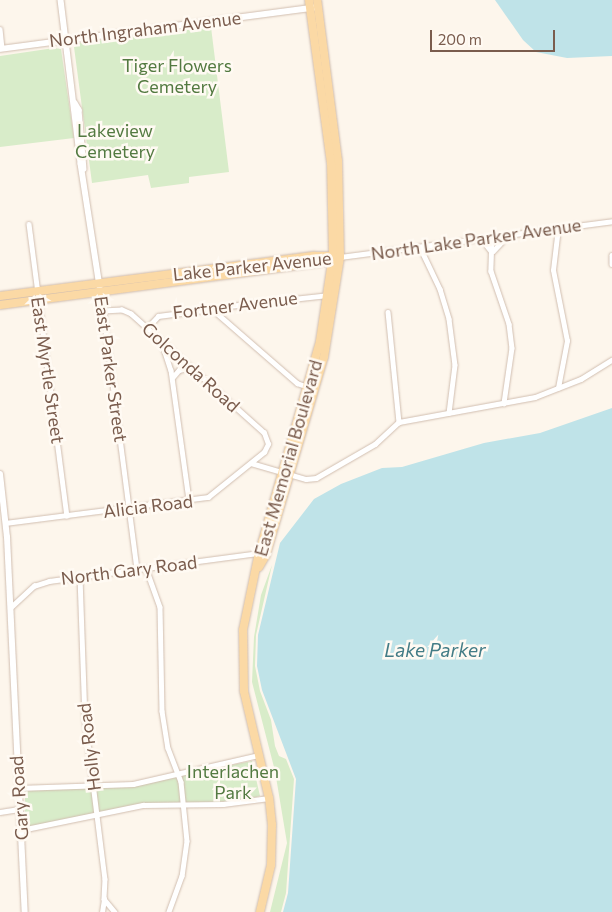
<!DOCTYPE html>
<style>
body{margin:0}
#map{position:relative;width:612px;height:912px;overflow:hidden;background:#fdf6ec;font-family:Commissioner,sans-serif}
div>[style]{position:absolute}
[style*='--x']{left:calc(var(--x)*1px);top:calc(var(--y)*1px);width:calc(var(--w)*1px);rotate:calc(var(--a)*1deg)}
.green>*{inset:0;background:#d8ecc9}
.water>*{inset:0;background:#bfe3e8}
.roads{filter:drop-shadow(0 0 1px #d1beb0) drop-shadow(0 0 1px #d1beb0)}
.minor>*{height:4.5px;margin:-2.25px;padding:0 2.25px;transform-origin:2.25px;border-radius:2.25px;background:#fff}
.tertiary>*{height:5.5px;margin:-2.75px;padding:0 2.75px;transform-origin:2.75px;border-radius:2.75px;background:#fff}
.secondary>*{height:6px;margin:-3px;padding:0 3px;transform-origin:3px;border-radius:3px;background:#fff}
.primary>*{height:8px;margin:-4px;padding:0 4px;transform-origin:4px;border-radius:4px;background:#fbd9a5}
span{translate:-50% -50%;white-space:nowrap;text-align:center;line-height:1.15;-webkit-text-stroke:5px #fffaf3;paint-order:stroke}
.street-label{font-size:18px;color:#7a5c4d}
.park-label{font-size:18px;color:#537a41}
.water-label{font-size:19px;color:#437c86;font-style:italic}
.scale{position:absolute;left:430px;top:30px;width:125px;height:22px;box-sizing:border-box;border:2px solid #7a5c4d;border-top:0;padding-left:6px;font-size:15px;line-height:18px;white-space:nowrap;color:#7a5c4d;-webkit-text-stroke:4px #fffaf3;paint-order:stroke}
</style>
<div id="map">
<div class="green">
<div style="clip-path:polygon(211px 27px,229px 172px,189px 177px,189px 183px,151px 188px,148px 175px,92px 183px,74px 47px,78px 43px)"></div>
<div style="clip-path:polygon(54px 48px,61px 49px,74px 138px,0 147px,0 56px)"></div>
<div style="clip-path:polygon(272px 565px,256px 635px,255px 666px,260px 691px,271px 720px,275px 746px,279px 756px,286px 759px,294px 779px,286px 893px,281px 912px,270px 912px,287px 843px,275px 771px,252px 682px,254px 637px,261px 595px)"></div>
<div style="clip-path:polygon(252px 761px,260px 796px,242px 801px,138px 804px,28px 828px,25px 821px,25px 790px,132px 785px)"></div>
</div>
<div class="water">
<div style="clip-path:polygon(495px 0,612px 0,612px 56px,567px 58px,536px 52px,523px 40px)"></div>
<div style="clip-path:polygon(612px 408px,612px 912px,283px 912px,288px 893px,296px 779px,262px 690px,257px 666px,258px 635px,280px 543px,314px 499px,341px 484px,382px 468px,402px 467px,484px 443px,540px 433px)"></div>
</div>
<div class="roads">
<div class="minor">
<div style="--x:0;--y:29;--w:19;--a:84"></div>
<div style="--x:29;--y:224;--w:294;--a:82.6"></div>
<div style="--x:492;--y:237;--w:34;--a:92"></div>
<div style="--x:491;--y:271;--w:56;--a:71.2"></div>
<div style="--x:509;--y:324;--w:24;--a:83"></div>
<div style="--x:512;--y:348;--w:56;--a:98.3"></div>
<div style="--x:481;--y:238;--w:16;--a:52"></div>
<div style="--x:420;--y:247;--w:47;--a:64.5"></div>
<div style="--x:440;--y:289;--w:31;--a:73"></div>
<div style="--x:449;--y:319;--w:46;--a:82.6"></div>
<div style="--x:455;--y:365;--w:48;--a:97.1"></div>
<div style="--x:493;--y:251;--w:22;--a:-47"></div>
<div style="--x:612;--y:255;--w:9;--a:90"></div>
<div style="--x:340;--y:257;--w:274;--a:-7.5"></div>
<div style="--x:101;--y:292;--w:279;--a:82.6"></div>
<div style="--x:217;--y:311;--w:13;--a:-23"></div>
<div style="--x:229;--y:306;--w:101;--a:-6.3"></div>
<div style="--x:388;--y:312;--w:111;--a:84.3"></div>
<div style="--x:147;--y:328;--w:16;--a:-47"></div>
<div style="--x:158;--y:316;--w:54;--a:-7.4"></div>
<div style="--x:212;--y:309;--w:113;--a:41"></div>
<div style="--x:297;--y:383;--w:12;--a:20"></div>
<div style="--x:162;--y:343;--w:28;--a:72"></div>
<div style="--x:171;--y:370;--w:131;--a:82.1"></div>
<div style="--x:172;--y:378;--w:11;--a:-49"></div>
<div style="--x:179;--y:370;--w:12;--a:-14"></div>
<div style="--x:558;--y:388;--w:48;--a:-79.2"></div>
<div style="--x:567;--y:341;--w:72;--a:-101.2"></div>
<div style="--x:553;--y:270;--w:42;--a:-83.2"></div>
<div style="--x:251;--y:463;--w:57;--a:16.2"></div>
<div style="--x:306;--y:479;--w:10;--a:-6"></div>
<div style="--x:316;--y:478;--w:68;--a:-30"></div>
<div style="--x:375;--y:444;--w:33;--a:-43"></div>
<div style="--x:399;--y:422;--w:138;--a:-10.4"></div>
<div style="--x:535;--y:397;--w:49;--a:-21.4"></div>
<div style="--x:581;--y:379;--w:36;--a:-32"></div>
<div style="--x:5;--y:523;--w:205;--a:-7.3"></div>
<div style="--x:208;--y:497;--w:72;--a:-38.8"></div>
<div style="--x:264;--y:452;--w:9;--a:-63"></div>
<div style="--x:268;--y:444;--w:12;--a:-110"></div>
<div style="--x:264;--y:433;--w:178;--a:-138.2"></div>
<div style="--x:131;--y:314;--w:10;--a:-156"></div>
<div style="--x:122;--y:310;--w:19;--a:177"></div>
<div style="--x:146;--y:568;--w:41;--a:70.3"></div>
<div style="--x:160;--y:607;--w:104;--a:88.9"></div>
<div style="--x:162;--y:711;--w:37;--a:81"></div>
<div style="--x:168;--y:748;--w:36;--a:69"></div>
<div style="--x:181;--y:782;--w:59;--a:84.2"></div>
<div style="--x:187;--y:841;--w:35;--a:98"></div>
<div style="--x:182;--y:876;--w:38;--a:110"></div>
<div style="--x:80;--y:577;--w:142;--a:88"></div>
<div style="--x:85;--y:719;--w:161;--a:82.9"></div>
<div style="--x:105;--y:879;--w:20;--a:93"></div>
<div style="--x:104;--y:899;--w:17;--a:50"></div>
<div style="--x:10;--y:608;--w:33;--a:-43"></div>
<div style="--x:34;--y:586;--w:16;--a:-18"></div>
<div style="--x:49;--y:581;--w:212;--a:-7.6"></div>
<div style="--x:18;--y:788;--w:115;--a:-2"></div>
<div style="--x:133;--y:784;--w:129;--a:-13"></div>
<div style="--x:0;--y:812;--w:19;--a:-9"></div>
<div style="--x:21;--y:830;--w:125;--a:-11.6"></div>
<div style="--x:143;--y:805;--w:80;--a:-0.7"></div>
<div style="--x:223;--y:804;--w:46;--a:-7.4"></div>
<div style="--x:102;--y:912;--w:13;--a:-81"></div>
</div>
<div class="tertiary">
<div style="--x:61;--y:0;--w:165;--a:83"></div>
<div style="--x:81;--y:164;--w:124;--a:81.2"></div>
<div style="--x:0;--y:49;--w:316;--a:-7.5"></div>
<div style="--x:75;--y:103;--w:8;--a:60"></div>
<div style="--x:79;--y:110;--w:59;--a:85.2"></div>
</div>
<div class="secondary">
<div style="--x:0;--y:474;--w:63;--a:83.7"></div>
<div style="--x:7;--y:537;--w:375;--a:87.3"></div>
</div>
<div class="primary">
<div style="--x:0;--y:296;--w:317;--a:-7.3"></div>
<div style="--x:314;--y:256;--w:24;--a:0"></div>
<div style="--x:0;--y:305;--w:339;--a:-7.6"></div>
<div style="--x:259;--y:567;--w:14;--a:-60"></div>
<div style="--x:266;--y:555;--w:206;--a:-73.7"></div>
<div style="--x:324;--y:357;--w:101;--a:-80.9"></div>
<div style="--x:340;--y:257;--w:96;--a:-91.2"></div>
<div style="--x:338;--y:161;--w:162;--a:-97.4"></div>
<div style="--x:260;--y:912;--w:48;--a:-76.8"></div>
<div style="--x:271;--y:865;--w:40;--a:-88.6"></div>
<div style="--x:272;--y:825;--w:27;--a:-96"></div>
<div style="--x:269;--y:798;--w:110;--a:-103.2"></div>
<div style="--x:244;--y:691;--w:61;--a:-90.9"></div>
<div style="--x:243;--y:630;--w:79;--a:-78.3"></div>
<div style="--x:259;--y:553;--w:221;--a:-73.9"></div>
<div style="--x:320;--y:341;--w:87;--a:-81.4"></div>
<div style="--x:333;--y:255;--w:92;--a:-91.2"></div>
<div style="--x:331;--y:163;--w:164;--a:-97.7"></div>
</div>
</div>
<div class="street-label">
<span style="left:145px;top:29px;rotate:-7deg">North Ingraham Avenue</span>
<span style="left:476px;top:239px;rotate:-8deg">North Lake Parker Avenue</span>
<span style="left:252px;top:266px;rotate:-6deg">Lake Parker Avenue</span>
<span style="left:235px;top:305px;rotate:-7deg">Fortner Avenue</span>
<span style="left:191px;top:367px;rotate:42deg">Golconda Road</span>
<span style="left:111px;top:369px;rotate:82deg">East Parker Street</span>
<span style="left:48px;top:370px;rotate:82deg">East Myrtle Street</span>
<span style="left:288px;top:458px;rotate:-74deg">East Memorial Boulevard</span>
<span style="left:148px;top:506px;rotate:-7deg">Alicia Road</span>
<span style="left:129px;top:570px;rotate:-7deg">North Gary Road</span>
<span style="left:89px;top:747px;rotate:-97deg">Holly Road</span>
<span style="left:19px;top:798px;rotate:-94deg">Gary Road</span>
</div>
<div class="park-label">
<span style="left:177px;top:76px">Tiger Flowers<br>Cemetery</span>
<span style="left:115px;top:141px">Lakeview<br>Cemetery</span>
<span style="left:233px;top:782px">Interlachen<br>Park</span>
</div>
<div class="water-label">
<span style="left:435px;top:650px">Lake Parker</span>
</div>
<div class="scale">200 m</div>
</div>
